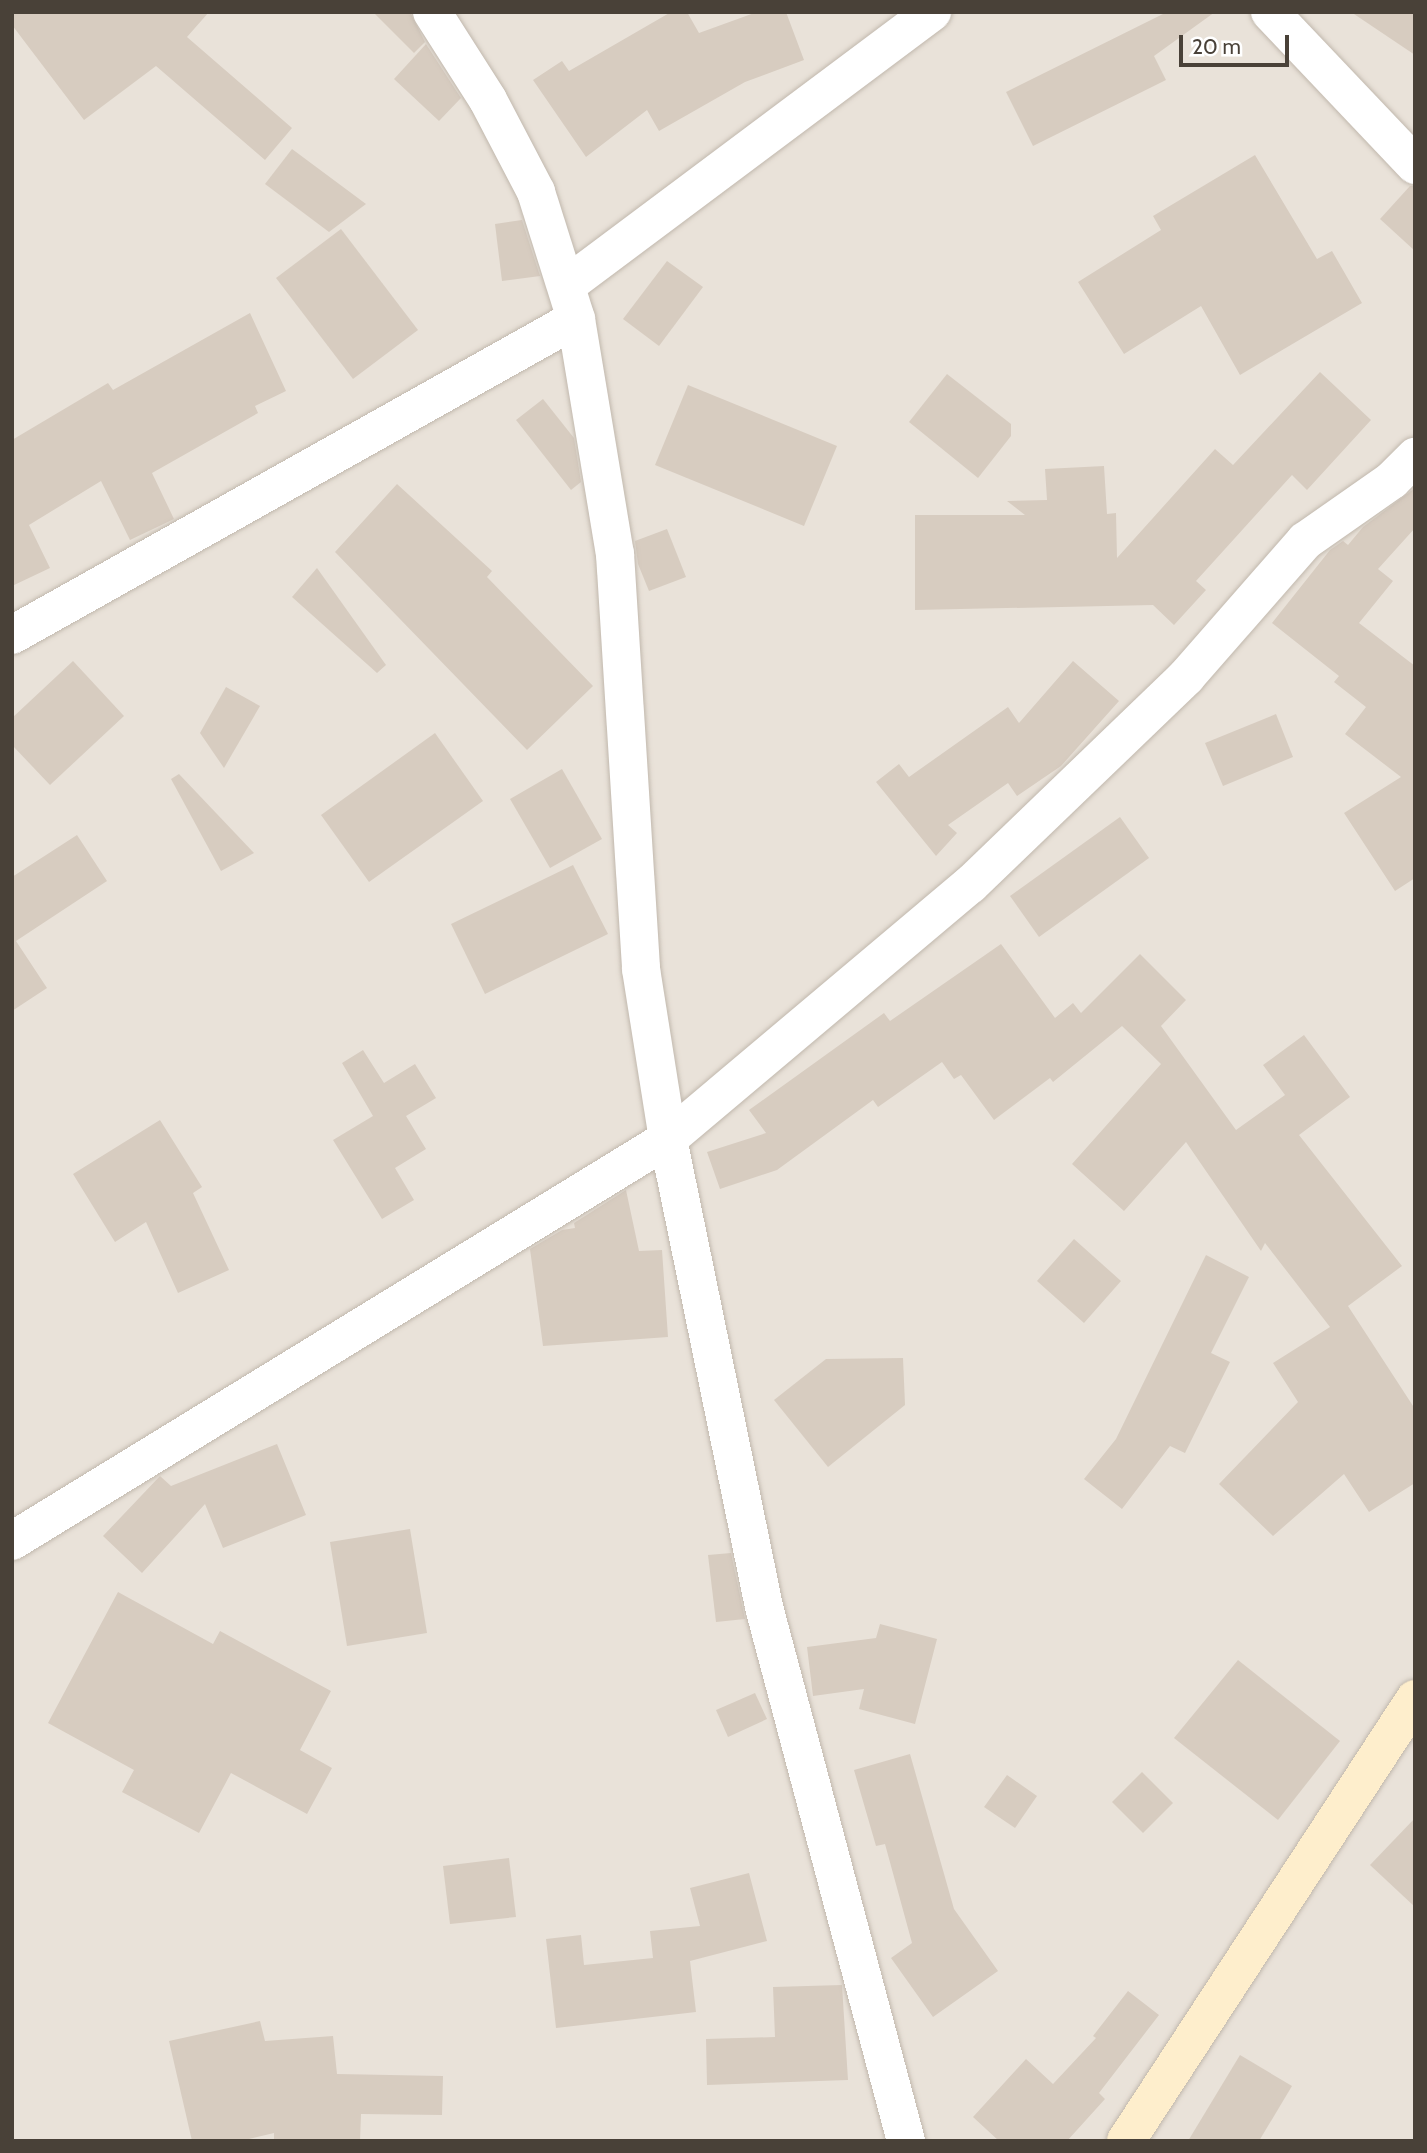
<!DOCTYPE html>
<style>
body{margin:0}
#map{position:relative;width:1427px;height:2153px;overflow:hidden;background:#f5f1eb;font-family:Cabin,sans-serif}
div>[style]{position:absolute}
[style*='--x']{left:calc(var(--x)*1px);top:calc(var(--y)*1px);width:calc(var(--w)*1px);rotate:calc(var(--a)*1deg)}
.residential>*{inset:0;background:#e9e2d9}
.building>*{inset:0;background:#d7ccc0}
.roads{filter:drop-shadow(0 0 2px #c1b8ad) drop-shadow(0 0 2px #c1b8ad)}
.minor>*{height:38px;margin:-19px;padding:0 19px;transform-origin:19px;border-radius:19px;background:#fff}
.secondary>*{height:38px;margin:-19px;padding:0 19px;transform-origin:19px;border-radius:19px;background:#feeecc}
span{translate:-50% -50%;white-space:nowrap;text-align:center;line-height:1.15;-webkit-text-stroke:5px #fff;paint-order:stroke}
.frame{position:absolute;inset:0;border:14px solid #494138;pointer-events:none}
.scale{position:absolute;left:1179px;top:35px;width:110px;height:32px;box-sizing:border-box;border:4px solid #494138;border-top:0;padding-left:9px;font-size:21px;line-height:24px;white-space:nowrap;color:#494138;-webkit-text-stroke:5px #fff;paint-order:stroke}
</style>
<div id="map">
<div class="residential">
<div style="clip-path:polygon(12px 12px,1415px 12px,1415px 2141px,12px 2141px)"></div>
</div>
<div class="building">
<div style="clip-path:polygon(12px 12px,209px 12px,187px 37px,292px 128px,265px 160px,156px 66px,84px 120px,12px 25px)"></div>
<div style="clip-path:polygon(373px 12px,410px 12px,425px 42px,414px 53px)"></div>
<div style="clip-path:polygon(671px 12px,687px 12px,699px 33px,757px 12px,786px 12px,804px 60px,745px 82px,659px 131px,647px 110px,586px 157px,533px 80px,562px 61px,569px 71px)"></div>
<div style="clip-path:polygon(1167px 12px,1215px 12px,1154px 56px,1166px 80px,1033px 146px,1006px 92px)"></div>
<div style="clip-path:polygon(1351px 12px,1415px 12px,1415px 55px)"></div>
<div style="clip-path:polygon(426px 44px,461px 98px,439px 121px,394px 79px)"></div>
<div style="clip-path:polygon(292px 149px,366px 204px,329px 232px,265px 184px)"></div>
<div style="clip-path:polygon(1255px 155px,1317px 259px,1332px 251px,1362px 303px,1240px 375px,1201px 306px,1124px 354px,1078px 282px,1161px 230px,1153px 216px)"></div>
<div style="clip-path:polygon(1410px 186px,1415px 186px,1415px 251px,1380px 219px)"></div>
<div style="clip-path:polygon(522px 220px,540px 276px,502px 281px,495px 224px)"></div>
<div style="clip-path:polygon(341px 229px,418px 330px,353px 379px,276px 278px)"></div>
<div style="clip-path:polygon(667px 261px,703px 287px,659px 346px,623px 319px)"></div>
<div style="clip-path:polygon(250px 313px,286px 391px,255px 406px,258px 413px,152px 473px,174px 519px,130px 540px,101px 481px,29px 525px,50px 568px,12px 586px,12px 440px,108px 383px,113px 390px)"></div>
<div style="clip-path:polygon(1320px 372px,1371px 420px,1307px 490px,1292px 475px,1196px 581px,1206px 590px,1174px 625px,1153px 605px,915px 610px,915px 515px,1025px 515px,1007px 501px,1047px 500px,1045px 469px,1104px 466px,1107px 514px,1116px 513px,1117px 558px,1215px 449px,1233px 465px)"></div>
<div style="clip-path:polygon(947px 374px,1011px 424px,1011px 436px,978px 478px,909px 422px)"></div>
<div style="clip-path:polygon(688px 385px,837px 446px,804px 526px,655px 465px)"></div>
<div style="clip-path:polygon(543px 399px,574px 438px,581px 482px,571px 490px,516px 420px)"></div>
<div style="clip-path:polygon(397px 484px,492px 571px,487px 577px,593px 686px,527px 750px,335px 552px)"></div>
<div style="clip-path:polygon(1415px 488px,1415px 528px,1378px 569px,1393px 581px,1359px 623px,1415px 666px,1415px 878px,1395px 891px,1344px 813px,1401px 777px,1345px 734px,1366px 707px,1334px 682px,1339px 676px,1272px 623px,1330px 550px,1343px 541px,1348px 545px,1363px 527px)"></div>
<div style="clip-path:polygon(667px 529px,686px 577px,649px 591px,638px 564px,635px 541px)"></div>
<div style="clip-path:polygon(317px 568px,386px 665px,377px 673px,292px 597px)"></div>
<div style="clip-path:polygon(73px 661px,124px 716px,50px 785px,12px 745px,12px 718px)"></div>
<div style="clip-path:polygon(1073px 661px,1119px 701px,1061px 766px,1017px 796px,1008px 783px,948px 825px,957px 833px,936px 856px,876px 782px,899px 764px,909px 777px,1008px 707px,1019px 723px)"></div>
<div style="clip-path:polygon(226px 687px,260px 706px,224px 768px,200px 733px)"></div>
<div style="clip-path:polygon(1276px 714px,1293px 757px,1223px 786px,1205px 743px)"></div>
<div style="clip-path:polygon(435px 733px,483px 801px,369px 882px,321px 815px)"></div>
<div style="clip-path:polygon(562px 769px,602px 839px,550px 868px,510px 799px)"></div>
<div style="clip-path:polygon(179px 774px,254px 853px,221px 871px,171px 779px)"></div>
<div style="clip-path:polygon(1120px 817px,1149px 858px,1039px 937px,1010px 896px)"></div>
<div style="clip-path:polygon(77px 835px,107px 881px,16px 941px,47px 988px,12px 1011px,12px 877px)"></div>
<div style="clip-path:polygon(573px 865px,608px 934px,485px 994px,451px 924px)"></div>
<div style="clip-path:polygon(1001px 944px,1055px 1018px,1073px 1003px,1081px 1013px,1140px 954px,1186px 1000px,1161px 1026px,1236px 1130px,1285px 1095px,1263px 1065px,1304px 1035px,1350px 1097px,1299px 1135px,1402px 1266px,1348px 1306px,1415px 1409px,1415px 1483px,1369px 1512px,1344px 1474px,1273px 1536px,1219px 1484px,1298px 1402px,1273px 1363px,1330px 1327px,1265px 1243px,1261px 1251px,1186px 1142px,1124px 1211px,1072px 1164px,1161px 1064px,1122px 1026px,1053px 1082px,1050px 1078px,994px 1120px,961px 1075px,954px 1079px,942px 1062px,878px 1107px,873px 1100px,777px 1170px,720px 1189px,707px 1152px,766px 1133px,749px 1110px,884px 1013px,890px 1021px)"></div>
<div style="clip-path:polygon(363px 1050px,384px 1083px,415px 1064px,436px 1098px,406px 1116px,426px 1149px,395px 1168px,414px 1200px,382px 1219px,333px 1140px,373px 1116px,342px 1063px)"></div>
<div style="clip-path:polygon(160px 1120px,202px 1187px,193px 1193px,229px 1270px,178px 1293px,146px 1222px,115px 1242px,73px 1174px)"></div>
<div style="clip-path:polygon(626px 1190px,639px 1251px,662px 1250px,668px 1337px,543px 1346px,530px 1249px,562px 1230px,575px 1228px,574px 1223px)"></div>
<div style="clip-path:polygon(1074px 1239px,1121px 1281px,1084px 1323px,1037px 1281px)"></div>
<div style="clip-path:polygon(1206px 1255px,1249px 1277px,1211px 1353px,1230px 1362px,1185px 1453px,1170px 1446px,1122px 1509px,1084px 1479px,1116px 1439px)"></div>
<div style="clip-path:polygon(903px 1358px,905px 1405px,828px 1467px,774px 1400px,826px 1359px)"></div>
<div style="clip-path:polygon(277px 1444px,306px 1515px,223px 1548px,205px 1504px,142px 1573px,103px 1536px,160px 1476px,171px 1486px)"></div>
<div style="clip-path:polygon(410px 1529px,427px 1633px,347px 1646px,330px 1542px)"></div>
<div style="clip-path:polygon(731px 1553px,745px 1619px,716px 1622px,708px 1555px)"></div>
<div style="clip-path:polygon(118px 1592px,213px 1644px,220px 1631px,331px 1691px,300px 1750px,332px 1768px,307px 1814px,231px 1773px,199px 1833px,122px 1792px,134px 1770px,48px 1723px)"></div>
<div style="clip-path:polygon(880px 1624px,937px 1639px,915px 1724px,859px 1709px,864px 1689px,813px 1696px,807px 1647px,876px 1638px)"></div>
<div style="clip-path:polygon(1238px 1660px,1340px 1741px,1278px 1820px,1174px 1738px)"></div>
<div style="clip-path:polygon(755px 1693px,767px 1719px,728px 1737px,716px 1710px)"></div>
<div style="clip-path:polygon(910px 1754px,954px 1909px,998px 1971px,933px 2017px,891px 1958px,912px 1943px,885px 1844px,876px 1846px,854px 1770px)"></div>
<div style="clip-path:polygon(1142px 1772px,1173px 1803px,1143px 1833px,1112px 1802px)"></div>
<div style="clip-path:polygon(1007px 1775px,1037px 1796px,1015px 1828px,984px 1807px)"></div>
<div style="clip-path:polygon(1415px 1818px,1415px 1907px,1370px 1865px)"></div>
<div style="clip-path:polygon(509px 1858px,516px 1917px,450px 1924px,443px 1866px)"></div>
<div style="clip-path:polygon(749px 1873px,767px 1941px,690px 1961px,696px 2012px,556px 2028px,546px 1939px,581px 1935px,584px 1965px,653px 1958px,650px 1931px,700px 1926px,690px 1888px)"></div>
<div style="clip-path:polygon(842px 1985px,848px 2080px,707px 2085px,706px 2039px,775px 2037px,773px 1987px)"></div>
<div style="clip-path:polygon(1128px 1991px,1159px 2015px,1099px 2093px,1105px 2099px,1067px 2141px,999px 2141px,973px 2117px,1026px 2059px,1053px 2084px,1096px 2038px,1093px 2036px)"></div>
<div style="clip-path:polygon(260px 2021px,265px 2041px,333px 2036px,337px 2074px,443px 2076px,442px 2115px,361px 2114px,360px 2141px,274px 2141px,274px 2133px,241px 2141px,192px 2141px,169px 2041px)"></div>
<div style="clip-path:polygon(1240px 2055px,1292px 2086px,1259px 2141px,1188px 2141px)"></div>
</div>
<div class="roads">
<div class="minor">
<div style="--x:432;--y:12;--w:104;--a:57.5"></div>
<div style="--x:488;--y:100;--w:104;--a:62.4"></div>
<div style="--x:536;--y:192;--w:133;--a:72.5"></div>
<div style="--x:576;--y:319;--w:238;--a:80.6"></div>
<div style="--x:615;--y:554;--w:416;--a:86.4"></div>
<div style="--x:641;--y:969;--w:172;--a:81"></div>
<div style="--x:668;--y:1139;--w:478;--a:78.4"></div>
<div style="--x:764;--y:1607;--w:553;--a:75.11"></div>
<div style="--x:1270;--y:12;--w:211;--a:46.5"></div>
<div style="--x:567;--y:285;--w:456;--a:-36.8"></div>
<div style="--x:12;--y:635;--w:646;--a:-29.26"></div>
<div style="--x:12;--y:1541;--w:769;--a:-31.5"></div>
<div style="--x:668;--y:1139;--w:395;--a:-40.1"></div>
<div style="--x:970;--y:885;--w:300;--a:-43.9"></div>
<div style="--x:1186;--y:677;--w:181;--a:-48.8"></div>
<div style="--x:1305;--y:541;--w:106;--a:-35"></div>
<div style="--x:1392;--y:480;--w:33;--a:-45"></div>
</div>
<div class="secondary">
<div style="--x:1126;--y:2141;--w:528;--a:-56.82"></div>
</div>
</div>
<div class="frame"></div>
<div class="scale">20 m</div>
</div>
